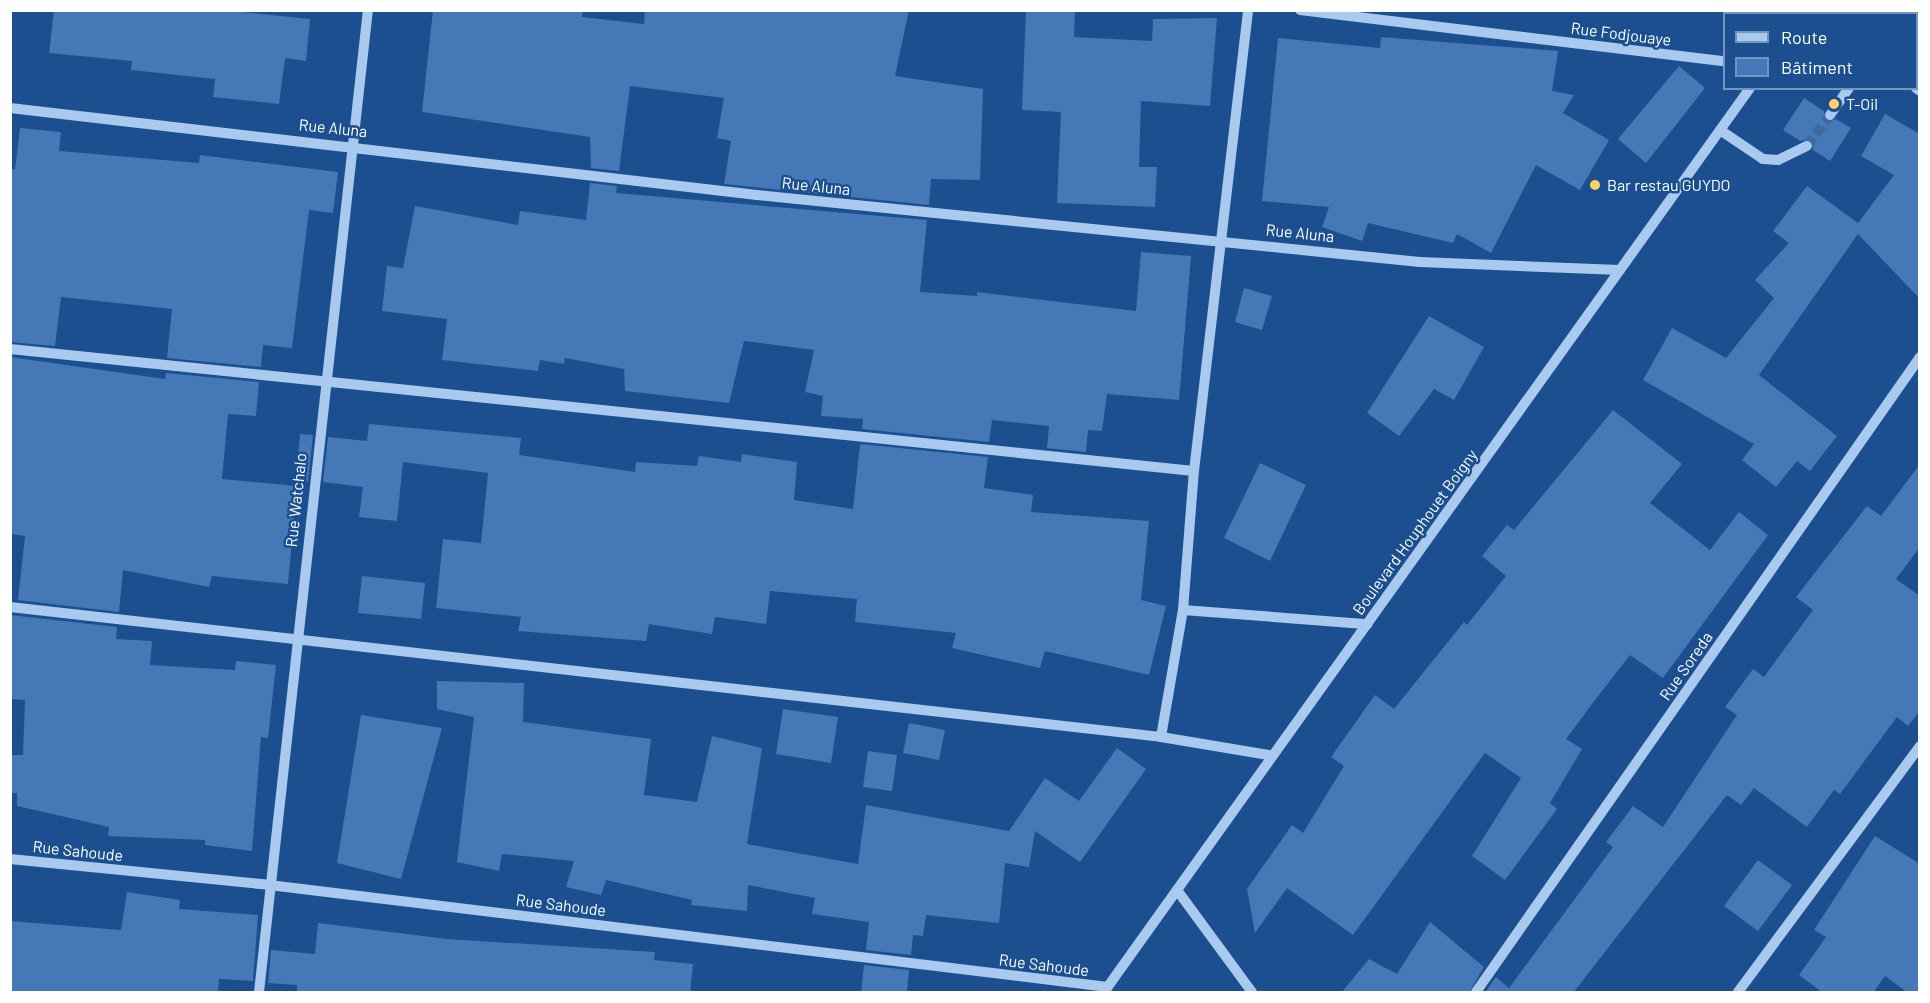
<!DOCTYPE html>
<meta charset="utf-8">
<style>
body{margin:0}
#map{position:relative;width:1930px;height:1003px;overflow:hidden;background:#1b4f8f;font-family:Barlow,sans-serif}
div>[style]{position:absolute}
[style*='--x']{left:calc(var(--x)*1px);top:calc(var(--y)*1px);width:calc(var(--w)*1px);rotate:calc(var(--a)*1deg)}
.building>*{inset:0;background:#4478b7}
.minor-tunnel>*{height:10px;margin-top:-5px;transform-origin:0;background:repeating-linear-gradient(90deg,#3d69a0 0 10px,transparent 0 15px)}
.minor>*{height:10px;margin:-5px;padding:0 5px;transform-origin:5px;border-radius:5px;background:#a9c9ee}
.dots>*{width:16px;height:16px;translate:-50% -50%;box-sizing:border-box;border:3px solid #1b4f8f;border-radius:50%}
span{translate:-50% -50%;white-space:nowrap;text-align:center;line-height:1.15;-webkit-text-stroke:5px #1b4f8f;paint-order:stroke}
.street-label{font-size:16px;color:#fff}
.poi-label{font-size:16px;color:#fff}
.left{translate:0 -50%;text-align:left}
.frame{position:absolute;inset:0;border:12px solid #fff;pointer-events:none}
.legend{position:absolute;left:1723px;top:12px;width:195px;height:78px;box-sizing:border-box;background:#1b4f8f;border:2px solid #7695bc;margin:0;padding:8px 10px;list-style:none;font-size:18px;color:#fff}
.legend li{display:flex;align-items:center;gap:12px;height:30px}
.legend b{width:30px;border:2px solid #7695bc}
</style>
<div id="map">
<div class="building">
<div style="clip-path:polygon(54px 10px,232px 11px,310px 19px,306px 61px,285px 58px,279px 104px,213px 97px,215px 79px,131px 70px,132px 61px,49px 53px)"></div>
<div style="clip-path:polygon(433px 10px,583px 10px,582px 17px,644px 24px,645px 10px,909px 10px,895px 76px,983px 89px,980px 180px,931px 179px,929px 205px,724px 184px,731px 141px,717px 138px,724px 98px,630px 86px,619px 171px,591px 168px,590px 137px,422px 112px)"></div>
<div style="clip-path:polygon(1026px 10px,1075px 10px,1074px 37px,1152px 41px,1153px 19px,1217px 18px,1210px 106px,1141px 101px,1139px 167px,1157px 167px,1155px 207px,1057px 203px,1061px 112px,1022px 110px)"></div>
<div style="clip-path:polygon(1381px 37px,1558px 51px,1552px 91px,1574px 95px,1563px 113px,1609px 140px,1580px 190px,1536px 165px,1491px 253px,1457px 234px,1453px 243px,1368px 223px,1362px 241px,1322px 227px,1329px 207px,1262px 201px,1278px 38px,1380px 48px)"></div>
<div style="clip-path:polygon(1679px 66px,1705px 88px,1646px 163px,1618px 139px)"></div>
<div style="clip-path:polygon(1804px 98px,1824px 111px,1826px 121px,1836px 119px,1851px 128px,1830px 161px,1813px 150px,1811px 140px,1800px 141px,1783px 130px)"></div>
<div style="clip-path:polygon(1885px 114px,1920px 134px,1920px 299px,1858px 234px,1759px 375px,1837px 436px,1810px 471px,1797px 461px,1776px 487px,1742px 460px,1754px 444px,1643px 380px,1672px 328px,1726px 358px,1774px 298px,1755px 280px,1789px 243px,1773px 231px,1807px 186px,1858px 223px,1894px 175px,1861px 156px)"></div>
<div style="clip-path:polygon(20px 128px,61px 132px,59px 151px,199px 163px,200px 155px,338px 172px,333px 213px,309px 210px,292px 348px,263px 345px,261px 367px,167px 358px,172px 309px,61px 297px,55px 346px,10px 342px,10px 169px,15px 169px)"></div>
<div style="clip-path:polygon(590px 183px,617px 186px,616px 193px,927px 220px,920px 292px,977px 296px,977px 292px,1136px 311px,1141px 252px,1191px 256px,1179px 400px,1107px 394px,1102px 431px,1088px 430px,1086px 452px,1047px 448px,1049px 426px,992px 420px,989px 442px,862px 429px,863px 419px,821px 416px,823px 396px,805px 392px,814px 350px,744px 341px,729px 403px,625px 391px,624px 369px,565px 358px,564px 364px,540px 360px,538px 371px,442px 360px,447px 319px,382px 311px,387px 266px,403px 268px,415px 206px,518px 225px,520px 211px,586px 220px)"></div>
<div style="clip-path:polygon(1244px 288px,1272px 296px,1262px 330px,1235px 322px)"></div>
<div style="clip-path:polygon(1429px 316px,1484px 347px,1454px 400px,1434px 389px,1399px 436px,1367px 413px)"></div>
<div style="clip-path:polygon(10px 357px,165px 379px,166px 373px,259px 382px,256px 416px,228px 414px,222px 479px,297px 486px,288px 584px,212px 576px,209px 587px,123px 570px,119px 612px,18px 600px,25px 536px,10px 534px)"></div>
<div style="clip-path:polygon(1613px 410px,1682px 464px,1650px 503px,1710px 550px,1739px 512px,1768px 535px,1663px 678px,1630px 655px,1595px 700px,1566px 739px,1582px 749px,1550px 803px,1557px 809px,1505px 880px,1472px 856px,1521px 778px,1485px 753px,1353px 935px,1287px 888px,1255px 933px,1247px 889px,1292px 825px,1303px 833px,1344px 766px,1331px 757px,1375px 695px,1394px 709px,1464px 622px,1467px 625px,1506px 576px,1482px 556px,1507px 525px,1514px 530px)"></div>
<div style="clip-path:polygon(369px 424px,521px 438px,519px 455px,635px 472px,636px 462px,697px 466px,699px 456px,741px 462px,742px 454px,797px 462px,794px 500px,853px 509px,860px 444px,988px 457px,984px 488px,1033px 495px,1031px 512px,1149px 521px,1141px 600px,1166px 606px,1149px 675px,1045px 651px,1040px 668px,952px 648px,956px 633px,855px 622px,857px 599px,770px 591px,766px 624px,715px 617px,712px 634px,649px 624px,646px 641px,518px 631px,521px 617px,436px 608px,443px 539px,481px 543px,488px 473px,403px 462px,397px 521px,359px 517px,363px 487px,323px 482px,328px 437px,367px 441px)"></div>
<div style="clip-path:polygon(300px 434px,313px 435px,308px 481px,296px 480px)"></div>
<div style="clip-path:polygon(1260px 463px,1306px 485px,1270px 561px,1224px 538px)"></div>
<div style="clip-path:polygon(1920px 464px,1920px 547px,1896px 579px,1920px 596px,1920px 711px,1908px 726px,1897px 717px,1840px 794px,1834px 790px,1807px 827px,1754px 788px,1741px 805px,1727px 795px,1573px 993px,1485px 993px,1496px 977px,1509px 988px,1613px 847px,1606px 842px,1633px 806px,1663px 827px,1737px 715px,1725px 707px,1753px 669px,1764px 677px,1813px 610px,1796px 597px,1867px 506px,1881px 516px)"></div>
<div style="clip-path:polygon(362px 576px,425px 583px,421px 619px,358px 613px)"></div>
<div style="clip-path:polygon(10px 615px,117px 627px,116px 639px,152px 641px,150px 665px,235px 670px,236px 661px,276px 665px,268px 738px,261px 737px,252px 851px,205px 845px,205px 840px,108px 836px,109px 827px,17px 806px,17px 793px,10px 793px,10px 755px,23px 755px,25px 700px,10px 699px)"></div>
<div style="clip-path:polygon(437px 681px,524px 683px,523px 722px,651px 739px,644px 795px,697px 802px,712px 736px,762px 748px,747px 844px,858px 864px,866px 805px,1009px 831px,1045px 778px,1079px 801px,1117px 748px,1146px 769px,1080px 862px,1035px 831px,1029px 867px,1005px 863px,999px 923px,926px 915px,923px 936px,913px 935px,911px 955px,866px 950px,869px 922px,812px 914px,815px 898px,748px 885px,747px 911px,691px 905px,692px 900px,606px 880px,601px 895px,566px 887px,574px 861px,502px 854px,499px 871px,457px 862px,474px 717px,437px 709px)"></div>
<div style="clip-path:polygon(783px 709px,838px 717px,831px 763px,776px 754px)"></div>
<div style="clip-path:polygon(361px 715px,442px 728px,401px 879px,337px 863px)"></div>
<div style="clip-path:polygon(909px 723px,945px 730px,939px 760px,903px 753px)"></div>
<div style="clip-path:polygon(868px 751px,897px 755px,892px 791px,863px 787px)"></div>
<div style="clip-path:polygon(1875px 836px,1920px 864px,1920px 993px,1908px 993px,1885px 976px,1873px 993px,1823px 993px,1799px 975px,1826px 937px,1814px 930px)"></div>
<div style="clip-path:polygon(1758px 860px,1792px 885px,1758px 931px,1724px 906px)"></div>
<div style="clip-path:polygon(127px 892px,180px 900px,179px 909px,258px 915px,253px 981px,219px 979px,218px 993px,10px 993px,10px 921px,121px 930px)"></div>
<div style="clip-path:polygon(1430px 922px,1484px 967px,1469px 993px,1341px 993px,1369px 959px,1397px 974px)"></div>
<div style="clip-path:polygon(318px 923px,447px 939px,655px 952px,654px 960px,693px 964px,690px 993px,297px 993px,297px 985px,268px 983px,271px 950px,315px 954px)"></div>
<div style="clip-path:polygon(864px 965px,909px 970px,907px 993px,861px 993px)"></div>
</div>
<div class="minor-tunnel">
<div style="--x:1807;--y:146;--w:39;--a:-53"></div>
</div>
<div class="minor">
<div style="--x:1300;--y:10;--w:427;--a:6.9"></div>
<div style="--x:1806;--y:10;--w:6;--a:45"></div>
<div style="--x:1916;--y:88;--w:5;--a:37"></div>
<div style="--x:10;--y:108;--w:752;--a:6.64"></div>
<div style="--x:757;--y:195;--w:666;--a:5.77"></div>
<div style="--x:1420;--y:262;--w:200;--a:2.3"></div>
<div style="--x:1830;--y:115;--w:33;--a:-55"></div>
<div style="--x:1720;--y:130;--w:52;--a:34"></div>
<div style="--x:1763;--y:159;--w:15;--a:4"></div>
<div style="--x:1778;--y:160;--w:32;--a:-26"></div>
<div style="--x:10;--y:349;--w:1190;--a:5.88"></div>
<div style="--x:10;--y:607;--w:1158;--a:6.44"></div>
<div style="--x:1161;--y:737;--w:109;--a:9.5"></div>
<div style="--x:1183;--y:610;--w:185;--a:4.4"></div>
<div style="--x:1161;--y:737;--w:129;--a:-80.2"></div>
<div style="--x:1183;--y:610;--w:139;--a:-85.5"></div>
<div style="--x:1194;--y:471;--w:464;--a:-83.3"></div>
<div style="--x:10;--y:859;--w:260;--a:5.7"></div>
<div style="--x:269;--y:885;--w:845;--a:6.93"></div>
<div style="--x:1177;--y:890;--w:127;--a:53.7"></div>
<div style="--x:259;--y:992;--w:988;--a:-83.67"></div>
<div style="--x:1104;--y:992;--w:1111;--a:-54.45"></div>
<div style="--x:1476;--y:992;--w:775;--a:-55.04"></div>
<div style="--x:1738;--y:992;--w:306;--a:-53.5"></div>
</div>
<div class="dots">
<div style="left:1834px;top:104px;background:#ffd166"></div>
<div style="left:1595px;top:185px;background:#ffd166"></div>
</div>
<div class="street-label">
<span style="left:1621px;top:34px;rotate:7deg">Rue Fodjouaye</span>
<span style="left:333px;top:128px;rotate:6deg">Rue Aluna</span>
<span style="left:816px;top:186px;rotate:6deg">Rue Aluna</span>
<span style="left:1300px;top:233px;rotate:6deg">Rue Aluna</span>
<span style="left:296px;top:500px;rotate:-84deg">Rue Watchalo</span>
<span style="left:1415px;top:532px;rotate:-54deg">Boulevard Houphouet Boigny</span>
<span style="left:1686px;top:666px;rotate:-55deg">Rue Soreda</span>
<span style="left:78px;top:851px;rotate:6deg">Rue Sahoude</span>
<span style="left:561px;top:905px;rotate:7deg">Rue Sahoude</span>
<span style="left:1044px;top:965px;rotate:7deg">Rue Sahoude</span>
</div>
<div class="poi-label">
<span class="left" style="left:1846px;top:104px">T-Oil</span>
<span class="left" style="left:1607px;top:185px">Bar restau GUYDO</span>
</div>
<div class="frame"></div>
<ul class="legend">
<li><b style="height:8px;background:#a9c9ee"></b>Route</li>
<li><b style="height:16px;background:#4478b7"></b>Bâtiment</li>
</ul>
</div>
